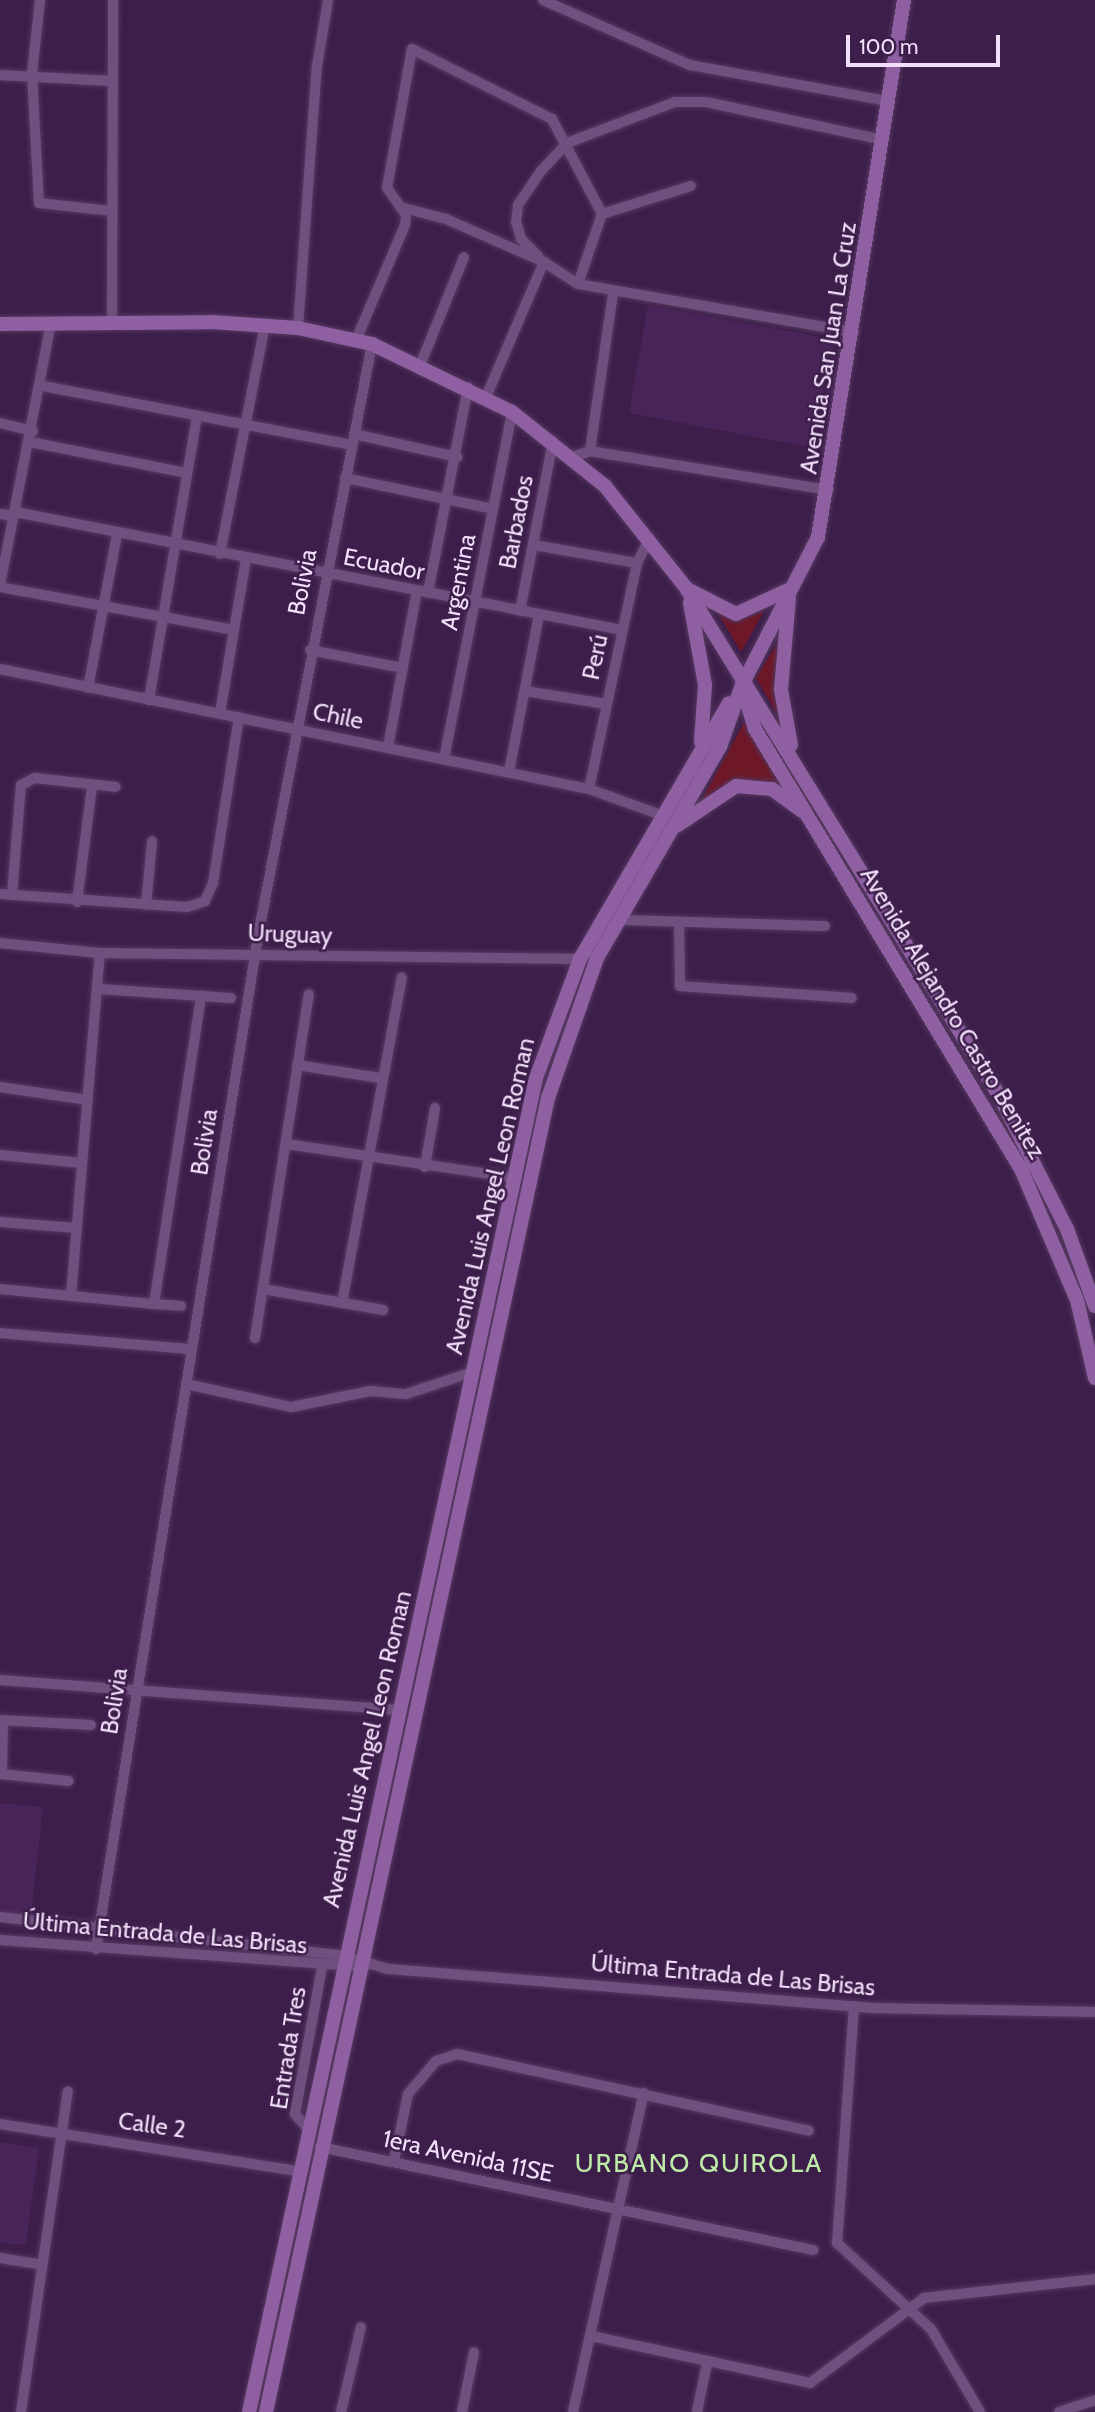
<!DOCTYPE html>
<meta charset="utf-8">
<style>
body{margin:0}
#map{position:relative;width:1095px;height:2412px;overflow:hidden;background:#3d1e4a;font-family:Cabin,sans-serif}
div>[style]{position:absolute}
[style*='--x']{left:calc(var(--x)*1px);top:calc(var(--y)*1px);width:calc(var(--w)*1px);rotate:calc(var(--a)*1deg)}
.built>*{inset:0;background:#492458}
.green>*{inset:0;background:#6d1727}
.roads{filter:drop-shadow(0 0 2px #553960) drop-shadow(0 0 2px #553960)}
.street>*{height:10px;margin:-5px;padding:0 5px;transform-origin:5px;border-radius:5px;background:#704f7f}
.secondary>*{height:14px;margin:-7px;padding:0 7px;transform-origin:7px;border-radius:7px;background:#8e60a2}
span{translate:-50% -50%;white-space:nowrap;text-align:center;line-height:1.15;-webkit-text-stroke:5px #3d1e4a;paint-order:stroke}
.street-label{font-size:24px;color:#f2dffb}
.neighbourhood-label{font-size:26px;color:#bfeba8;letter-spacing:2px}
.scale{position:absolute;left:846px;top:35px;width:154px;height:32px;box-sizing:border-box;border:4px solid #f2dffb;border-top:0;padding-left:9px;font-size:21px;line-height:24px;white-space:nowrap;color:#f2dffb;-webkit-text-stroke:5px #3d1e4a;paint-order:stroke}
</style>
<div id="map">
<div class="built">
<div style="clip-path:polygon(648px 305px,848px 342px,830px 451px,629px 413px)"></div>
<div style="clip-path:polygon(0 1803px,43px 1807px,31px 1916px,0 1913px)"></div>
<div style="clip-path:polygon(0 2142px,39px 2148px,26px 2245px,0 2243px)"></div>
</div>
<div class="green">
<div style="clip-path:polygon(715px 608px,740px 620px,764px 611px,741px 652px)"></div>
<div style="clip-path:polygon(781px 637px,781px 721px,756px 678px)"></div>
<div style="clip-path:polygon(745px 721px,791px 795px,730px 784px,701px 801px)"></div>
</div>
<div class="roads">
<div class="street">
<div style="--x:40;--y:0;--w:74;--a:96.2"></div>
<div style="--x:32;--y:74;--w:129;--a:86.9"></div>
<div style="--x:39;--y:203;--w:72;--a:6.3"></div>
<div style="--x:543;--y:0;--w:161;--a:23.9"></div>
<div style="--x:690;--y:65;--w:201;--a:10.3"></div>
<div style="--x:0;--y:75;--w:112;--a:3.1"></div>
<div style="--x:400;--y:207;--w:48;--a:14.6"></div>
<div style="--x:446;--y:219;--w:107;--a:23.7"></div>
<div style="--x:544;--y:262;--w:40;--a:32.9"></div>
<div style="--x:578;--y:284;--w:280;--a:9.9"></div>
<div style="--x:539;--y:257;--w:25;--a:-135"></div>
<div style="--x:521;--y:239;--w:18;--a:-106"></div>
<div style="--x:516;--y:222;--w:17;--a:-83"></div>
<div style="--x:518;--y:205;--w:41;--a:-55.9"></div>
<div style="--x:541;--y:171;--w:38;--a:-47"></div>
<div style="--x:567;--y:143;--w:116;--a:-20.8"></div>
<div style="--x:675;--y:102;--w:31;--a:0"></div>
<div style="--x:706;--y:102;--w:181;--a:12.1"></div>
<div style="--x:578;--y:284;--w:74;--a:-71.1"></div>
<div style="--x:602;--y:214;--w:93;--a:-17.5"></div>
<div style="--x:112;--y:325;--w:325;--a:-89.8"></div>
<div style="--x:298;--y:328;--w:263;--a:-85.9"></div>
<div style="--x:317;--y:66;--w:67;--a:-80.5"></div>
<div style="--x:356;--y:340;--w:125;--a:-66.9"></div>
<div style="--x:405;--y:225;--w:10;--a:-84"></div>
<div style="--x:406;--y:215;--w:33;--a:-125"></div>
<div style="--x:387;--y:188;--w:141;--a:-79.8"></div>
<div style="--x:412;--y:49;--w:157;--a:26.6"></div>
<div style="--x:552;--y:119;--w:107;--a:62.2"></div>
<div style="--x:421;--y:363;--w:114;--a:-67.9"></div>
<div style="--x:43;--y:386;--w:314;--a:10.8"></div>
<div style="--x:486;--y:397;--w:147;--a:-66.8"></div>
<div style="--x:0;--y:423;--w:34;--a:14"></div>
<div style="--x:354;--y:434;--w:106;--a:12.6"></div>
<div style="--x:30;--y:442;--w:159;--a:11.2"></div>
<div style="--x:590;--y:451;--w:159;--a:-81.7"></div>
<div style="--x:572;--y:457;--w:19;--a:-18"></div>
<div style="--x:590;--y:451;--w:242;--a:9.3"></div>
<div style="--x:345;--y:478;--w:151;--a:11.8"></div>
<div style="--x:15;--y:512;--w:618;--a:11"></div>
<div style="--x:0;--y:514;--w:14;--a:8"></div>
<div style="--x:534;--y:545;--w:105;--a:9.9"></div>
<div style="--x:220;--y:554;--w:233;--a:-78.9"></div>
<div style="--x:0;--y:585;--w:263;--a:-79"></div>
<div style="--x:0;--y:587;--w:238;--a:10.4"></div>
<div style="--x:428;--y:593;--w:210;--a:-79"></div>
<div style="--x:520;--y:611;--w:173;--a:-79"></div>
<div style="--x:310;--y:650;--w:95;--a:11"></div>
<div style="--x:0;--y:669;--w:601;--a:11.52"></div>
<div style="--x:589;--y:789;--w:80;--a:19.8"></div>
<div style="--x:88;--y:688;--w:157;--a:-79.3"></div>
<div style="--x:525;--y:691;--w:82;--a:9.1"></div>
<div style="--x:149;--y:700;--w:288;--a:-80.4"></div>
<div style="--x:220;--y:713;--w:156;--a:-80.4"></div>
<div style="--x:388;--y:747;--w:159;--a:-79.5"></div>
<div style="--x:444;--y:759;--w:354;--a:-78.9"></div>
<div style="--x:509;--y:772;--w:160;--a:-79.2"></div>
<div style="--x:589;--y:789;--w:231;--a:-78"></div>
<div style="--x:637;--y:563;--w:28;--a:-63"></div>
<div style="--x:0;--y:894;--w:187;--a:4"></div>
<div style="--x:187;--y:907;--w:19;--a:-18"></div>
<div style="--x:205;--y:901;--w:20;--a:-66"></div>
<div style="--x:213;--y:883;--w:168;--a:-81.1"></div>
<div style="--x:12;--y:894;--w:109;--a:-85.3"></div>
<div style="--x:21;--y:785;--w:16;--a:-27"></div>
<div style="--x:35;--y:778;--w:81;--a:6.3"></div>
<div style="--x:77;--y:902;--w:116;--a:-82.6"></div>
<div style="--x:146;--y:905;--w:64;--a:-84.6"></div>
<div style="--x:620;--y:920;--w:205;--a:1.7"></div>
<div style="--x:679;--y:922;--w:64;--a:89.1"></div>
<div style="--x:680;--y:986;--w:172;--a:4"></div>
<div style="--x:0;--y:943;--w:100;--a:5.7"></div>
<div style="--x:100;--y:953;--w:480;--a:0.7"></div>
<div style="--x:201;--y:996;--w:30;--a:4"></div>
<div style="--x:297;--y:1065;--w:84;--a:8.9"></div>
<div style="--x:0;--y:1087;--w:89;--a:8.4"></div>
<div style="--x:286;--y:1144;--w:232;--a:8.4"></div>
<div style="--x:0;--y:1155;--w:82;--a:5.6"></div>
<div style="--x:425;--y:1167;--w:60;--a:-80.4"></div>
<div style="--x:0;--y:1222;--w:77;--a:4.5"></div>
<div style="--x:0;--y:1289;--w:155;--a:5.6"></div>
<div style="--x:154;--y:1304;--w:312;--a:-81.3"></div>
<div style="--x:201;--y:996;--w:104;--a:-176.1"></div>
<div style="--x:263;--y:1289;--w:122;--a:9.9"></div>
<div style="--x:71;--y:1296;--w:344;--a:-85.2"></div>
<div style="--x:342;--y:1303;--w:331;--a:-79.6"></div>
<div style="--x:154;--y:1304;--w:27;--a:4"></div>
<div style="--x:0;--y:1333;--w:193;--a:4.8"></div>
<div style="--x:255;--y:1338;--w:348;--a:-81.1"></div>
<div style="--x:186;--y:1384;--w:107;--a:12.4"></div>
<div style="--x:291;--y:1407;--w:81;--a:-11.4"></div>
<div style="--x:370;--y:1391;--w:36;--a:5"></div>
<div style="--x:406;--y:1394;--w:71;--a:-18.2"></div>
<div style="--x:0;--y:1680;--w:400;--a:4.3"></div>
<div style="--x:0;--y:1720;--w:91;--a:3.1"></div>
<div style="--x:0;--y:1774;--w:69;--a:5.8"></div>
<div style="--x:2;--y:1774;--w:54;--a:-88.9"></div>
<div style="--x:0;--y:1917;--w:347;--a:6.4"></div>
<div style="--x:345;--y:1956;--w:45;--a:16.8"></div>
<div style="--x:388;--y:1969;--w:488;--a:4.6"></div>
<div style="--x:874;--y:2008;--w:221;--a:1"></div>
<div style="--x:0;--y:1940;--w:366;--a:4.2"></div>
<div style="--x:96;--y:1949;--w:1026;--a:-80.91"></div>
<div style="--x:258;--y:936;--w:603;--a:-79.1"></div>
<div style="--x:854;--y:2006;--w:238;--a:94.1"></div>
<div style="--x:837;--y:2243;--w:127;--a:42.5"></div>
<div style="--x:931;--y:2329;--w:96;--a:59.4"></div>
<div style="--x:0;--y:2124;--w:302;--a:9"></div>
<div style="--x:308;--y:2129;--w:20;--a:-131"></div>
<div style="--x:295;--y:2114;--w:149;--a:-79.6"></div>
<div style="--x:320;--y:2147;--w:504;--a:11.8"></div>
<div style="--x:394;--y:2161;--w:68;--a:-78.2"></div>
<div style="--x:408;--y:2094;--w:43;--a:-49.7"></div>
<div style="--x:436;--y:2061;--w:22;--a:-18"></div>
<div style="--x:457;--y:2054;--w:360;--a:12.3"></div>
<div style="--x:0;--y:2258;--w:39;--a:9"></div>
<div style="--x:591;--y:2336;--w:224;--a:12.1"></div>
<div style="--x:810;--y:2383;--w:142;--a:-36.7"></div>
<div style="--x:924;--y:2298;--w:172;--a:-6.3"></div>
<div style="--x:21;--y:2412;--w:324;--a:-81.7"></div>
<div style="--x:341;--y:2412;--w:87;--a:-76.8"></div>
<div style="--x:462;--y:2412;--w:61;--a:-78.7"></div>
<div style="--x:573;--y:2412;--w:327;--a:-77.5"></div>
<div style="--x:697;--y:2412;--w:50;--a:-78.5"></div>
<div style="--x:1059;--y:2412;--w:38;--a:-18"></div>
</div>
<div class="secondary">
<div style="--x:0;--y:324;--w:212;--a:-0.5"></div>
<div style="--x:212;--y:322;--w:86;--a:4"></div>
<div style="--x:298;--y:328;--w:76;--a:12.2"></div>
<div style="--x:372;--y:344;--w:156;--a:25.9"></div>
<div style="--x:512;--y:412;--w:119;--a:38.5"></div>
<div style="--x:605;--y:486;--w:130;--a:51.5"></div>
<div style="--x:686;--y:588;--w:598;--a:58.33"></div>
<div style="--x:1000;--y:1097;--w:148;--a:63.1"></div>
<div style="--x:1067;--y:1229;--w:82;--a:70"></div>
<div style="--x:687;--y:589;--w:55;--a:27"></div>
<div style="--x:736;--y:614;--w:57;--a:-24.8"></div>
<div style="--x:789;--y:598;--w:92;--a:95"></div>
<div style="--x:781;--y:690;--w:56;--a:79.7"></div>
<div style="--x:690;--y:603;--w:83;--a:79.6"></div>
<div style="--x:705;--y:685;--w:57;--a:94"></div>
<div style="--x:744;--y:693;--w:38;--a:73"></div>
<div style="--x:755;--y:729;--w:514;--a:58.85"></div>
<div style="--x:1021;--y:1169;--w:142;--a:66.9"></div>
<div style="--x:1077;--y:1300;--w:80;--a:77"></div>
<div style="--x:678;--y:825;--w:70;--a:-33.9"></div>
<div style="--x:736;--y:786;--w:36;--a:5"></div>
<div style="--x:772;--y:789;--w:37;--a:36"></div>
<div style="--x:249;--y:2412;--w:1365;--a:-77.86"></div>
<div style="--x:536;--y:1078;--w:127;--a:-69.7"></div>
<div style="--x:580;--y:959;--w:296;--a:-59.8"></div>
<div style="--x:266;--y:2412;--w:1344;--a:-77.89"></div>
<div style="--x:548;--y:1098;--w:148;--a:-70.7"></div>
<div style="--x:597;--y:958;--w:244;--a:-59.8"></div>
<div style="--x:720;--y:747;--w:66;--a:-70.5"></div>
<div style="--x:742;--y:685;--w:166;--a:-62.8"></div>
<div style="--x:818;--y:537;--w:544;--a:-80.9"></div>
</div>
</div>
<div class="street-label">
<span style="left:828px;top:348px;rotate:-81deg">Avenida San Juan La Cruz</span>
<span style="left:516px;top:522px;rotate:-79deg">Barbados</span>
<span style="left:384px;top:564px;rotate:11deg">Ecuador</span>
<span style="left:302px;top:582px;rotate:-79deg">Bolivia</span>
<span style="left:458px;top:582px;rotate:-79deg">Argentina</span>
<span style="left:595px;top:657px;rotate:-78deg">Perú</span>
<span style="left:338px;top:716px;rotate:12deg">Chile</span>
<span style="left:290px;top:934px;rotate:2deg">Uruguay</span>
<span style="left:953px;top:1013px;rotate:59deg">Avenida Alejandro Castro Benitez</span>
<span style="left:204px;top:1142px;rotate:-81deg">Bolivia</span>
<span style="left:490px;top:1196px;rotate:-77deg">Avenida Luis Angel Leon Roman</span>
<span style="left:114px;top:1701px;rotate:-81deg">Bolivia</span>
<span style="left:367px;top:1749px;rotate:-77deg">Avenida Luis Angel Leon Roman</span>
<span style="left:165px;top:1933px;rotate:5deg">Última Entrada de Las Brisas</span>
<span style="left:733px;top:1975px;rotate:5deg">Última Entrada de Las Brisas</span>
<span style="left:288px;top:2048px;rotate:-81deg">Entrada Tres</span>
<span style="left:152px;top:2125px;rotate:8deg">Calle 2</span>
<span style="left:468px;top:2156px;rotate:12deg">1era Avenida 11SE</span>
</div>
<div class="neighbourhood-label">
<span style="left:699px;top:2164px">URBANO QUIROLA</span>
</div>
<div class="scale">100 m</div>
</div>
